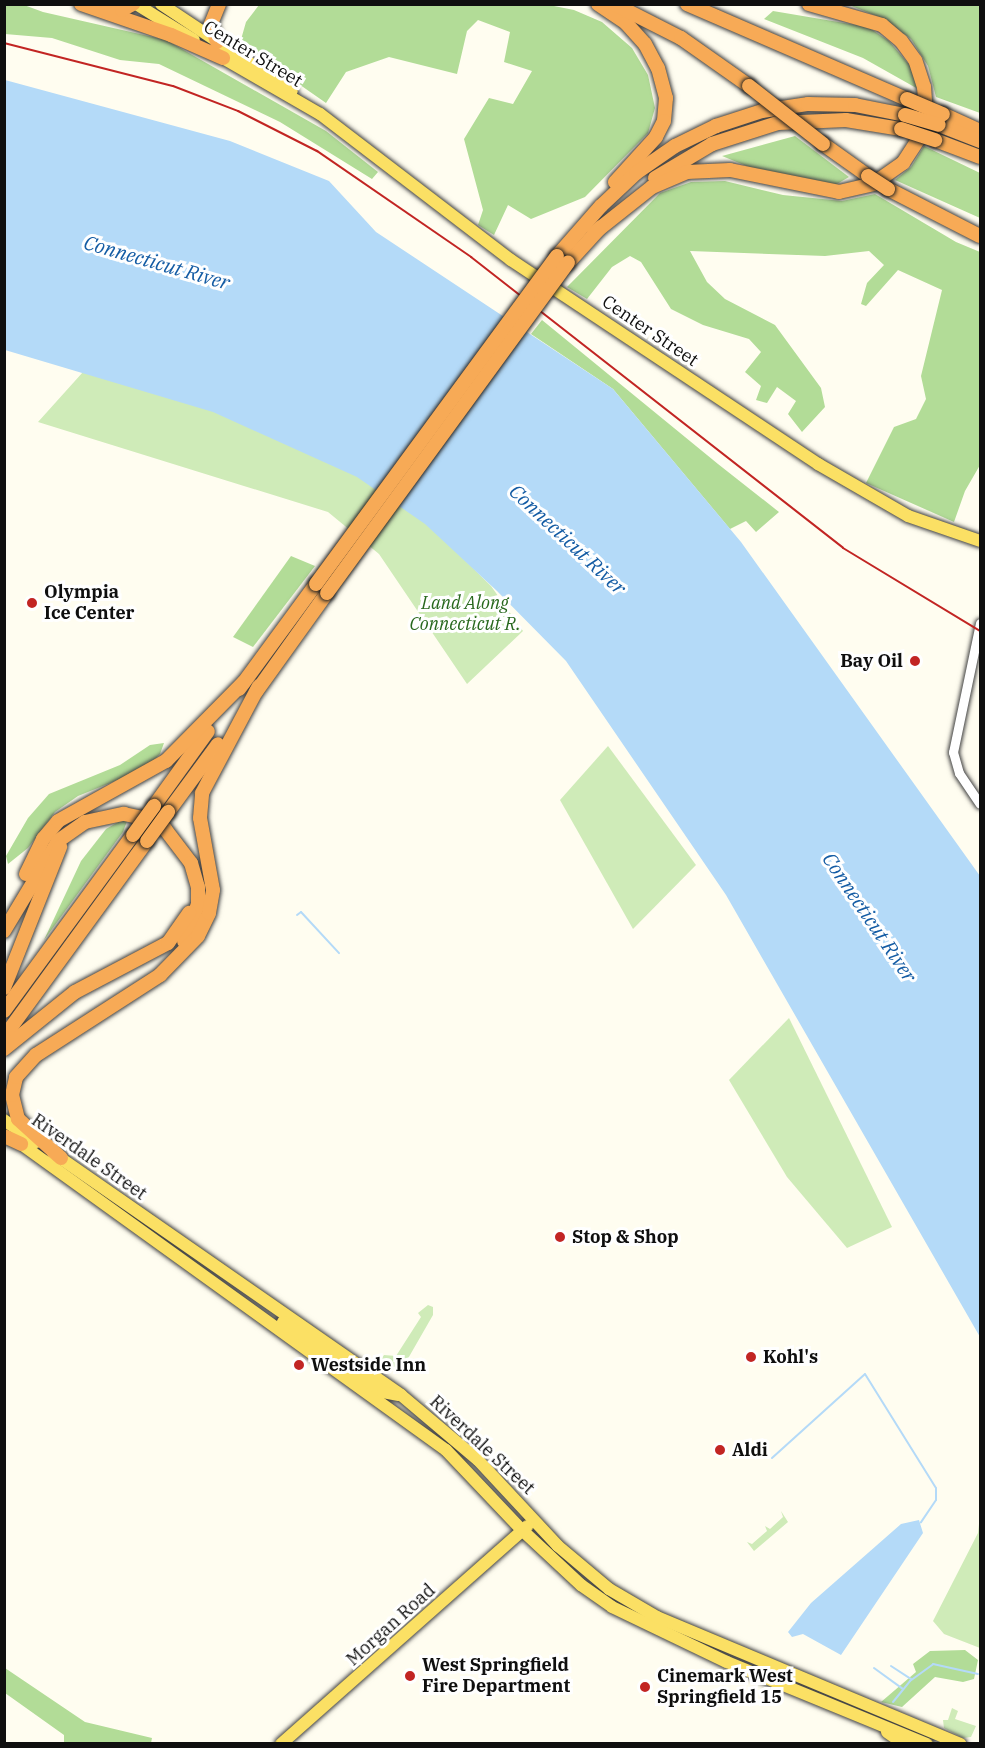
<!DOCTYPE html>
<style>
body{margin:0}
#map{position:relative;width:985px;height:1748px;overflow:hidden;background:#fffdf0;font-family:"IBM Plex Serif",serif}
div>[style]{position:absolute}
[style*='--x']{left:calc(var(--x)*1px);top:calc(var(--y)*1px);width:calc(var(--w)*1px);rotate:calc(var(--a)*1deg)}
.green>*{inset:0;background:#cfebb8}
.forest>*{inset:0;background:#b2dc97}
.water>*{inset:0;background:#b4daf8}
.stream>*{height:2px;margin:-1px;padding:0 1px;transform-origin:1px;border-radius:1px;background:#b4daf8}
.roads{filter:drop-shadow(0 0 2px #424242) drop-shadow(0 0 2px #424242)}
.minor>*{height:9px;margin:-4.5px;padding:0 4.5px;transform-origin:4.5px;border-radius:4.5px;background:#fff}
.major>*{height:12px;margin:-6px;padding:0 6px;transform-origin:6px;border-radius:6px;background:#fbe064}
.highway>*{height:14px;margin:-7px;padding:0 7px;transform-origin:7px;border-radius:7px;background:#f7aa56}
.rail>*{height:2px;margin:-1px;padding:0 1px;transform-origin:1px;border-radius:1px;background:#c22523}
.bridges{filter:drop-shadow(0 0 2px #202020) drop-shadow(0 0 2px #202020)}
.highway-bridge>*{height:14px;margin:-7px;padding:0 7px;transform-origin:7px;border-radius:7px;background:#f7aa56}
.dots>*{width:16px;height:16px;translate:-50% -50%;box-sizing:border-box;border:3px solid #fff;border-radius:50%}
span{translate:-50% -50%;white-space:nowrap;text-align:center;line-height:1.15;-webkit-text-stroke:6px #fff;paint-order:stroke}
.street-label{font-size:18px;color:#0f0f0f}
.poi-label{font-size:18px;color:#0f0f0f;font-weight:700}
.left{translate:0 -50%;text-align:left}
.right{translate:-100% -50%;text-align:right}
.park-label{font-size:18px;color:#28681d;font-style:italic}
.water-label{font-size:20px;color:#145ca4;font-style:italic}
.frame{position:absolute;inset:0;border:6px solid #0f0f0f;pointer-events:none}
</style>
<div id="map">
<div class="green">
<div style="clip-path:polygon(83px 372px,353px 450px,491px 586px,523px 631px,467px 684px,379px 554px,328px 512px,38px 422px)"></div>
<div style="clip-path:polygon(608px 746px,696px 865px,633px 929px,560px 800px)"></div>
<div style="clip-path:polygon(789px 1018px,892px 1227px,847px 1248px,787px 1177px,729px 1080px)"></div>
<div style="clip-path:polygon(428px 1305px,433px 1307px,433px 1315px,406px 1362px,396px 1370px,377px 1366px,384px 1355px,396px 1356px,421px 1317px,418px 1313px)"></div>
<div style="clip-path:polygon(781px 1511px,788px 1522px,754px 1551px,747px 1542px,752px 1544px,767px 1531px,765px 1526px,770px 1529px,783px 1517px)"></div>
<div style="clip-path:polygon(980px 1515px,980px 1648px,944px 1634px,933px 1621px,978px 1533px)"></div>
<div style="clip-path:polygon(952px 1708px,958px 1711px,955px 1719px,976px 1726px,971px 1737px,963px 1738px,944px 1728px,943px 1720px,948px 1720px)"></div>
</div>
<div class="forest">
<div style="clip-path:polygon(4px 5px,24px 5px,43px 12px,166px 40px,326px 131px,378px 172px,372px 179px,280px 122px,159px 64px,120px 60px,52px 38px,5px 34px)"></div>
<div style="clip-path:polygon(259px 5px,544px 4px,574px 10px,602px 22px,632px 48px,648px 75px,655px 108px,648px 133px,585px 197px,531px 219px,508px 205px,494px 235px,478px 225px,483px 210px,464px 139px,489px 98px,513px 104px,532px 71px,504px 62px,510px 32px,478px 20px,467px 31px,457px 74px,389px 57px,346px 72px,326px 103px,240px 43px,246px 22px)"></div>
<div style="clip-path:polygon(849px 5px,980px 5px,980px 113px,936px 97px,928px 66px,911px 39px,884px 19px)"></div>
<div style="clip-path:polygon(773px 11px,868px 27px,889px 41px,911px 67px,918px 89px,863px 58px,764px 19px)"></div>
<div style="clip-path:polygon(795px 136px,849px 177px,830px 188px,764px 173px,722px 156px)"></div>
<div style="clip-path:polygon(924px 146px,980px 173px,980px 218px,895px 180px,911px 167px)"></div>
<div style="clip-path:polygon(725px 181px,783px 195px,842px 201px,875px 194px,956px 242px,980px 252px,980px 465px,965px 491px,954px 522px,866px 483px,894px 427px,916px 419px,926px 399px,921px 376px,942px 290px,898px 270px,866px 306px,861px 304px,867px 283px,884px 265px,869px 251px,825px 256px,690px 251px,707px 282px,725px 299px,775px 325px,821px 388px,825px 407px,802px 432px,788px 414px,796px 401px,777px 387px,767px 403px,756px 400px,761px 386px,745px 372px,761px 352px,749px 339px,703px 325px,671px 309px,641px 262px,630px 256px,612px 267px,587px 299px,567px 287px,660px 193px,691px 182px)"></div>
<div style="clip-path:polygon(542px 320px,718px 464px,779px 512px,756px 532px,746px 521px,730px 529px,613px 389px,531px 334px)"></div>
<div style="clip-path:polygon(291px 556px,315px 566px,253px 647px,233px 637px)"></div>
<div style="clip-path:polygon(164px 743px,160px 754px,145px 769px,78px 796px,55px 812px,28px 848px,8px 864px,6px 856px,28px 818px,49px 794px,120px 765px,150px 745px)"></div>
<div style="clip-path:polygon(120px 821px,127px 821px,123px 832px,44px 940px,81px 861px,106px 829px)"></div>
<div style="clip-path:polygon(965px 1650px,978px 1660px,974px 1679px,963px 1682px,935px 1677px,902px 1707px,881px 1702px,916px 1672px,913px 1664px,930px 1651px)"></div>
<div style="clip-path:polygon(5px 1668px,85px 1722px,152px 1738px,151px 1743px,64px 1743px,64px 1735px,5px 1693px)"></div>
</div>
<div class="water">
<div style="clip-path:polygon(5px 80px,230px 141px,329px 181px,376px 232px,613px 389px,741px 542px,980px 876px,980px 1337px,726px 895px,566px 661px,497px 591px,425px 524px,357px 477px,213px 412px,5px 350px)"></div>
<div style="clip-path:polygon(919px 1520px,923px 1533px,841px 1655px,803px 1634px,792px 1637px,788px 1632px,811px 1603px,901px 1524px)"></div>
</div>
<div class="stream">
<div style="--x:297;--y:915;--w:5;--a:-37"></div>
<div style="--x:301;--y:912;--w:56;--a:47.2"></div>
<div style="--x:772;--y:1458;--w:125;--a:-42.1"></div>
<div style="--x:865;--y:1374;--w:134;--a:58.1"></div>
<div style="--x:936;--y:1488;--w:12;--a:90"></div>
<div style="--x:936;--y:1500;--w:27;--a:124"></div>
<div style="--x:891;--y:1666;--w:24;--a:33"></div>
<div style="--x:874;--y:1668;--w:36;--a:36"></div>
<div style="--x:893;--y:1702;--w:27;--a:-51"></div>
<div style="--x:910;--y:1681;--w:29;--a:-36"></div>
<div style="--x:933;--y:1664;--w:46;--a:12.5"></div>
</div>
<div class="roads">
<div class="minor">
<div style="--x:980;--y:623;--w:132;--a:101.8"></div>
<div style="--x:953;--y:752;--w:22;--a:74"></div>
<div style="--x:959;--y:773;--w:37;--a:56"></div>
</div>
<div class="major">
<div style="--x:136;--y:4;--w:68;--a:31.8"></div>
<div style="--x:161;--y:4;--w:157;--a:33.6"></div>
<div style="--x:216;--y:54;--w:120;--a:30"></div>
<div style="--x:320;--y:114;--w:240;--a:37.4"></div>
<div style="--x:511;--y:260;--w:369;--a:33.6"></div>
<div style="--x:818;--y:464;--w:104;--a:30"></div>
<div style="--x:908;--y:516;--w:76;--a:19.1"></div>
<div style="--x:4;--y:1120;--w:39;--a:35"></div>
<div style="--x:14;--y:1139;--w:532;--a:35.75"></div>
<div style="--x:446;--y:1450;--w:110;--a:46.5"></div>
<div style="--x:522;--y:1530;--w:81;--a:43"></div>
<div style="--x:581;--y:1585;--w:38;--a:35"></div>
<div style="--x:612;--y:1607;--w:127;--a:25.6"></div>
<div style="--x:727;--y:1662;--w:216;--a:22.3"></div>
<div style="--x:53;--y:1153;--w:424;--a:34.8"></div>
<div style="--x:401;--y:1395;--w:101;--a:40.2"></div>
<div style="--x:478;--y:1460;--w:117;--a:47.1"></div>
<div style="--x:558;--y:1546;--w:67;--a:40.1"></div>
<div style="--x:609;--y:1589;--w:56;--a:30.3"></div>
<div style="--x:657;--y:1617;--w:329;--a:22.7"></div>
<div style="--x:283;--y:1322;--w:122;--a:35"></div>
<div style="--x:383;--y:1392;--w:16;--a:11"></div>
<div style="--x:887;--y:1732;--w:21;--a:35"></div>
<div style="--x:281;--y:1744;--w:329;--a:-41.5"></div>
</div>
<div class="highway">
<div style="--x:81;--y:4;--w:95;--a:19"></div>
<div style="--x:171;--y:35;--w:57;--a:23.9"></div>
<div style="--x:598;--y:4;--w:34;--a:34"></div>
<div style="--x:626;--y:23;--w:28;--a:48"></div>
<div style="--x:645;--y:44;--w:27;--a:62"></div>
<div style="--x:658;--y:68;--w:31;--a:75"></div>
<div style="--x:666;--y:98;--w:23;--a:95"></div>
<div style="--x:664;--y:121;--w:18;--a:117"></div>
<div style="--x:656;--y:137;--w:61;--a:132.3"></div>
<div style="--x:614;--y:4;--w:75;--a:26.9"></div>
<div style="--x:681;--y:38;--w:83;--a:35.2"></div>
<div style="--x:687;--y:4;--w:240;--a:23.4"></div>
<div style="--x:106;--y:10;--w:16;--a:0"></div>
<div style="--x:122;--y:10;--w:13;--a:-29"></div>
<div style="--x:217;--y:42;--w:19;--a:-108"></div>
<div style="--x:211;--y:24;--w:22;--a:-68"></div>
<div style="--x:943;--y:114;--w:41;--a:24.7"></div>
<div style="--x:939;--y:125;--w:44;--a:21.3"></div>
<div style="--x:935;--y:140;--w:48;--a:20.7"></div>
<div style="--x:823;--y:144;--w:55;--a:35.4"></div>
<div style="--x:655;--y:178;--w:66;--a:-30.8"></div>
<div style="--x:712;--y:144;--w:69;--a:-17.7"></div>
<div style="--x:778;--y:123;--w:68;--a:-2.5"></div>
<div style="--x:846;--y:120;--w:56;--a:9.3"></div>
<div style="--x:888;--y:189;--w:103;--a:27.1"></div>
<div style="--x:594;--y:233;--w:74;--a:-38.4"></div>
<div style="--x:652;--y:187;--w:38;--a:-23"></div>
<div style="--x:687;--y:172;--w:43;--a:-2.7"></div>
<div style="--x:730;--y:170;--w:111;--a:11.4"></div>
<div style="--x:839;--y:192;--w:35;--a:-13"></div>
<div style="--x:873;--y:184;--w:37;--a:-35"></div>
<div style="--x:903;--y:163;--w:30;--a:-57"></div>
<div style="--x:919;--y:138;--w:24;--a:-73"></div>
<div style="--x:926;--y:115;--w:28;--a:-94"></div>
<div style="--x:924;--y:87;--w:28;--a:-108"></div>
<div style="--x:915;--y:60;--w:24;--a:-126"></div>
<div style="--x:901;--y:41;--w:25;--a:-140"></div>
<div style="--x:882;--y:25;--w:76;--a:-164"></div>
<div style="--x:557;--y:256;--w:67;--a:-48.7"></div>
<div style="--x:601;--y:206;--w:48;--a:-43.3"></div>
<div style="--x:636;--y:173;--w:47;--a:-34.7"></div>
<div style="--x:675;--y:146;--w:46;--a:-26"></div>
<div style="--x:716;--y:126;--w:48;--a:-18.1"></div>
<div style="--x:762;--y:111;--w:47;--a:-8.7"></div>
<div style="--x:808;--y:104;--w:47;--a:1.2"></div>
<div style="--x:855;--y:105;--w:51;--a:11.3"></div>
<div style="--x:568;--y:263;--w:49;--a:-47.5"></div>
<div style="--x:239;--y:689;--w:130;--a:-53.7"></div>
<div style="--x:256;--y:692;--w:122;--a:-54.4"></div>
<div style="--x:154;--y:806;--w:92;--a:-54.2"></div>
<div style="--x:168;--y:812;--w:84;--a:-53.7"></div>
<div style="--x:26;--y:874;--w:39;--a:-64"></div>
<div style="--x:43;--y:839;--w:23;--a:-50"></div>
<div style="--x:58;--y:821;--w:124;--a:-29.1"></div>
<div style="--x:166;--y:761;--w:111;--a:-45.4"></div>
<div style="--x:4;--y:931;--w:105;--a:-59"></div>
<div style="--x:58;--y:841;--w:33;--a:-35"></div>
<div style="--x:85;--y:822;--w:40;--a:-12"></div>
<div style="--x:124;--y:814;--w:24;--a:12"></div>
<div style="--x:147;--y:819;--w:21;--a:29"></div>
<div style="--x:165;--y:829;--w:43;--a:52.6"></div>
<div style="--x:191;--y:863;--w:25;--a:74"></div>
<div style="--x:198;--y:887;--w:17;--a:90"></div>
<div style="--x:198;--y:904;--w:40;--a:110.2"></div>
<div style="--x:4;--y:988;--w:152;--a:-68.3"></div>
<div style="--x:4;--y:1011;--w:218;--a:-53.8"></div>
<div style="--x:4;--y:1037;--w:243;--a:-53.9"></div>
<div style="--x:4;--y:1049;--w:91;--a:-38.8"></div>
<div style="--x:75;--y:992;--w:105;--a:-27.8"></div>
<div style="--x:168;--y:943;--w:37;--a:-55"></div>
<div style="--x:4;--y:1136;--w:19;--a:25"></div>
<div style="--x:61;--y:1158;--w:58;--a:-137.8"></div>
<div style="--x:18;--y:1119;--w:25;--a:-104"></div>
<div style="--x:12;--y:1095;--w:18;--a:-77"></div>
<div style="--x:16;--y:1077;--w:30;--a:-48"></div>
<div style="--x:36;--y:1055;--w:148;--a:-32.8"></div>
<div style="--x:160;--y:975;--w:54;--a:-45.7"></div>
<div style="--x:198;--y:936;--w:25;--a:-64"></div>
<div style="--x:209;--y:913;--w:23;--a:-80"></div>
<div style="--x:213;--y:890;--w:73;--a:-100.2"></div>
<div style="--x:200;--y:818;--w:25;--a:-85"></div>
<div style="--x:202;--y:793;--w:121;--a:-62"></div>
</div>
</div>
<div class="rail">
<div style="--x:4;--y:43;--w:174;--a:14.3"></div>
<div style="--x:173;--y:86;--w:70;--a:21"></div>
<div style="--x:238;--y:111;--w:89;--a:26.9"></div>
<div style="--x:317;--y:151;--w:187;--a:34.5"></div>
<div style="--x:471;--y:257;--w:472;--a:38"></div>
<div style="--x:843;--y:548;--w:160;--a:31.2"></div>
</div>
<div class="bridges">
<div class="highway-bridge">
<div style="--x:749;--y:86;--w:94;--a:38.1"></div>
<div style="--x:907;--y:99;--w:39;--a:23"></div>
<div style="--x:905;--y:115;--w:35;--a:16"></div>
<div style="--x:901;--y:129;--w:36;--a:18"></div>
<div style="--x:868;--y:176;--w:24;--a:33"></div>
<div style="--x:316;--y:584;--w:407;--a:-53.7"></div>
<div style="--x:327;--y:593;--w:409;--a:-53.9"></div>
<div style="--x:133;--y:835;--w:36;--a:-54"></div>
<div style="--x:147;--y:841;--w:36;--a:-54"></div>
</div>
</div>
<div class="dots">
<div style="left:32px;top:603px;background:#c22523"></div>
<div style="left:915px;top:661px;background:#c22523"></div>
<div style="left:560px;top:1237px;background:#c22523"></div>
<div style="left:751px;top:1357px;background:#c22523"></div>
<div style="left:299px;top:1365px;background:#c22523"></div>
<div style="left:720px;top:1450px;background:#c22523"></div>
<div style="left:410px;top:1676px;background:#c22523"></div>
<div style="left:645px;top:1687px;background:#c22523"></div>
</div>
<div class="street-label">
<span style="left:253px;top:54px;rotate:31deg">Center Street</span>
<span style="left:650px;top:331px;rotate:34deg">Center Street</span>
<span style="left:89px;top:1157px;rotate:35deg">Riverdale Street</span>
<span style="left:482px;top:1445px;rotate:43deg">Riverdale Street</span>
<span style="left:391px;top:1625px;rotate:-42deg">Morgan Road</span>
</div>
<div class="poi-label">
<span class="left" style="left:44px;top:603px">Olympia<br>Ice Center</span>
<span class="right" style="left:903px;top:661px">Bay Oil</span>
<span class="left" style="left:572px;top:1237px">Stop &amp; Shop</span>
<span class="left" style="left:763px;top:1357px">Kohl's</span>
<span class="left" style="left:311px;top:1365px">Westside Inn</span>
<span class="left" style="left:732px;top:1450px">Aldi</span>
<span class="left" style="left:422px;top:1676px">West Springfield<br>Fire Department</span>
<span class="left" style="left:657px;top:1687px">Cinemark West<br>Springfield 15</span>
</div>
<div class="park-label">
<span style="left:465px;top:614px">Land Along<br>Connecticut R.</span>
</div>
<div class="water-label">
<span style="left:157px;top:262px;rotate:16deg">Connecticut River</span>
<span style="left:568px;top:539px;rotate:43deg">Connecticut River</span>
<span style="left:870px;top:917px;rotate:56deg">Connecticut River</span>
</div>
<div class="frame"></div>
</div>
